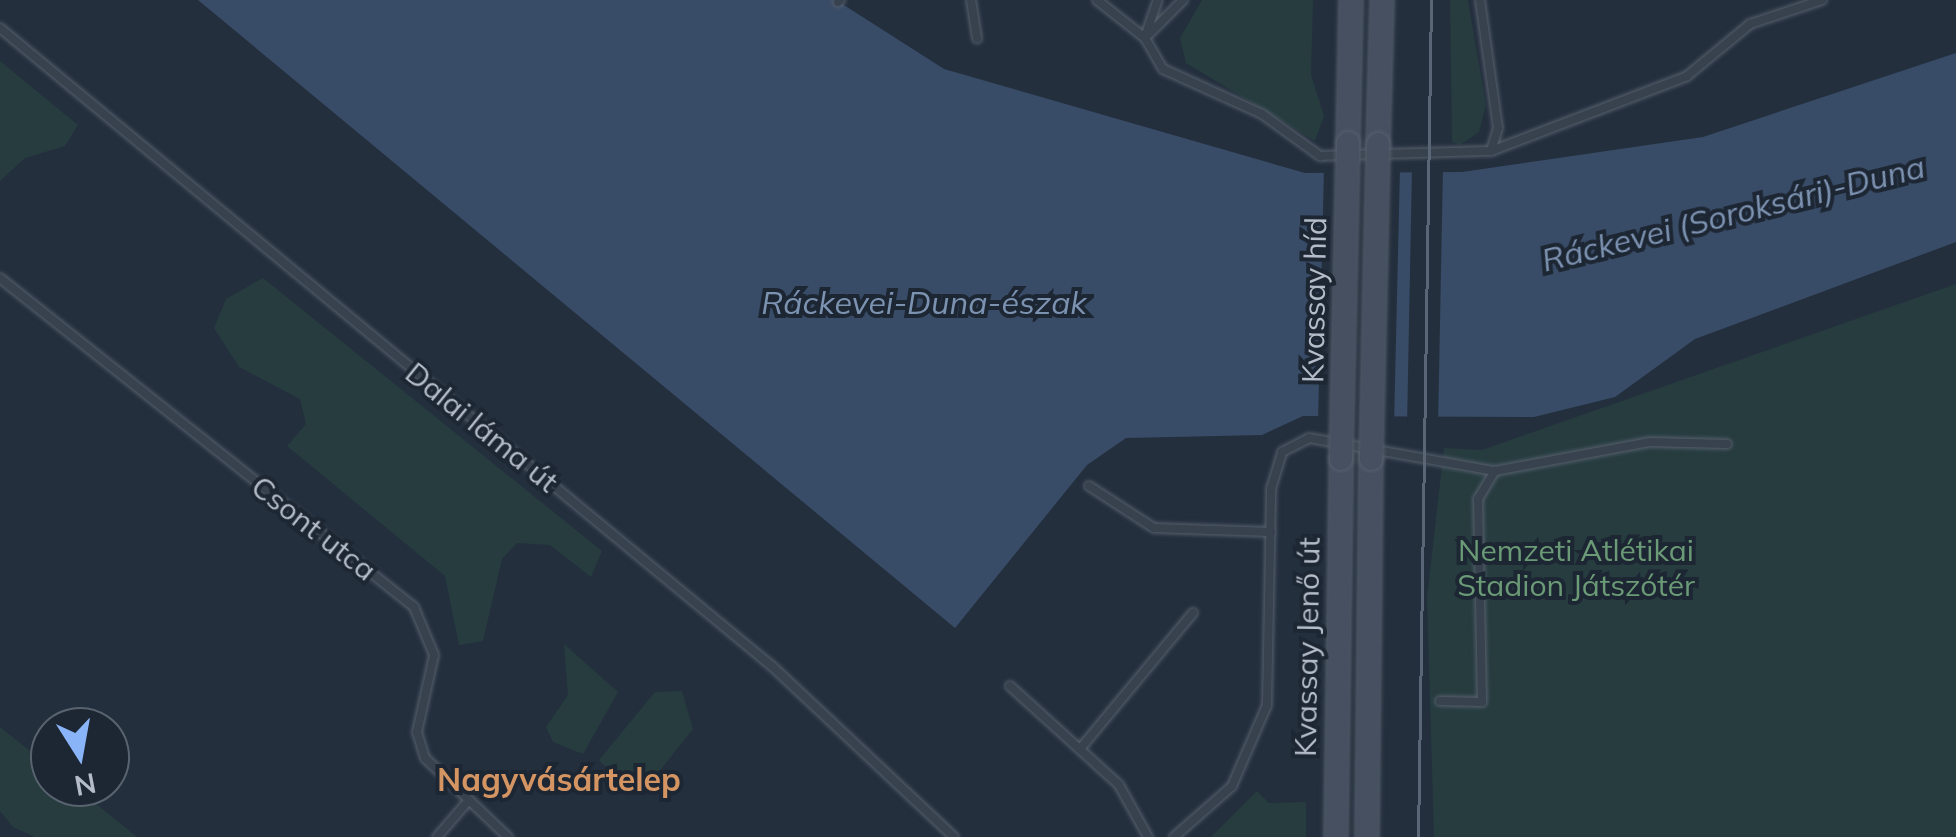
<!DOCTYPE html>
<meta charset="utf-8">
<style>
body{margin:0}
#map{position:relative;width:1956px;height:837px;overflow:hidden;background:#242f3e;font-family:Mulish,sans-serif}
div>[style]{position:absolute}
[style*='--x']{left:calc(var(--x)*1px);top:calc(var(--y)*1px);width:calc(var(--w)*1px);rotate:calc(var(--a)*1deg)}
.green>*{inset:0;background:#263c3f}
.water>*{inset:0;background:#394c67}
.pier>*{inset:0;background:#242f3e}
.roads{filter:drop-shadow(0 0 2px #565f6c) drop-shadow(0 0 2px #565f6c)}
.service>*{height:8px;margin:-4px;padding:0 4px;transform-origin:4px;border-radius:4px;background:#38414e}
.secondary>*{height:22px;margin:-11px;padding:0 11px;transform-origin:11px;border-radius:11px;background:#465061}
.tram>*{height:2.5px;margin:-1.25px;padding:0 1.25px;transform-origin:1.25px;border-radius:1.25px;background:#5a6575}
.bridges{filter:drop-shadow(0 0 2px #565f6c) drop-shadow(0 0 2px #565f6c)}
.secondary-bridge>*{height:22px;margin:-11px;padding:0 11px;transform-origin:11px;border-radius:11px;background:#465061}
span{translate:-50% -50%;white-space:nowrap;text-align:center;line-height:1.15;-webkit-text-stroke:8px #1d2633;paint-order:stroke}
.street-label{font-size:30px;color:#b4bcc9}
.park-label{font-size:30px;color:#6b9a76}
.water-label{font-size:32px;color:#7c92b1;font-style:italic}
.neighbourhood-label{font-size:32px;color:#d59563;font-weight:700}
.north{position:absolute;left:30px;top:707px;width:100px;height:100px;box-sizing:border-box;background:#1d2633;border:2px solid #59626f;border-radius:50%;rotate:169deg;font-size:28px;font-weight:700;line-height:40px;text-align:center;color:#b4bcc9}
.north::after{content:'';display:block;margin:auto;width:35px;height:45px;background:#8ab4f8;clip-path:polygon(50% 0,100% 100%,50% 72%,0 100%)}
</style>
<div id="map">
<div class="green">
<div style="clip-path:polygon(1202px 0,1313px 0,1311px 75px,1324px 116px,1315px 141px,1186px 63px,1180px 38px)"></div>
<div style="clip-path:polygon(1450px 0,1468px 0,1486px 105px,1479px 132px,1460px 145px,1452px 142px)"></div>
<div style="clip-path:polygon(0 61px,78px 125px,65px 146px,25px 158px,0 181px)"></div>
<div style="clip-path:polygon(263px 278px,602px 551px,591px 577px,550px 545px,517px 543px,502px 559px,483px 641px,459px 645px,445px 576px,287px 446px,306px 424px,300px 399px,239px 367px,214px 328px,226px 299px)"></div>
<div style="clip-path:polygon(1956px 284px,1956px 837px,1434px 837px,1427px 598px,1444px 448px,1482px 450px)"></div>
<div style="clip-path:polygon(564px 644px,618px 692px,583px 754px,553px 742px,546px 727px,568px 695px)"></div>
<div style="clip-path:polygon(682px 691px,693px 729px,642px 793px,619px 783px,599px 760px,655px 692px)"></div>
<div style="clip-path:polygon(0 727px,50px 767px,50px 787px,75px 787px,137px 837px,35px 837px,13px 827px,0 811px)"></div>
<div style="clip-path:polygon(1257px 791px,1269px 803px,1306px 802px,1306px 837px,1211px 837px)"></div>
</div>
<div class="water">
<div style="clip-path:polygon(198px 0,836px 0,944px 69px,1305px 173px,1462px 172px,1703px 137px,1956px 53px,1956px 242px,1695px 339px,1615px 397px,1534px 417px,1303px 416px,1262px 435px,1126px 438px,1087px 465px,955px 628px)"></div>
</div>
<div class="pier">
<div style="clip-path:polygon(1400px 167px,1394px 426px,1318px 422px,1324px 168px)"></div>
<div style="clip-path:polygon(1412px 167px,1443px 167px,1438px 428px,1407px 427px)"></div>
</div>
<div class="roads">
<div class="service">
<div style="--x:971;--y:0;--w:39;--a:81"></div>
<div style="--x:1097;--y:0;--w:61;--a:38.4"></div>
<div style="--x:1145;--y:38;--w:36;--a:60"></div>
<div style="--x:1163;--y:69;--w:109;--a:24.4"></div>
<div style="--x:1262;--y:114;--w:72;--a:35.9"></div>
<div style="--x:1320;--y:156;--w:171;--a:-1.7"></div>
<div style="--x:1491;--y:151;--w:210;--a:-20.9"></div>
<div style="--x:1687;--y:76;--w:82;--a:-39.5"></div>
<div style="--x:1750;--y:24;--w:76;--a:-18.4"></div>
<div style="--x:1480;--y:0;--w:129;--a:82"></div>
<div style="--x:1498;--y:128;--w:24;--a:107"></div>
<div style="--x:838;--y:2;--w:3;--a:-45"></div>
<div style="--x:0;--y:28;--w:1003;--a:39.58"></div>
<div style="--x:773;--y:667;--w:248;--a:43.2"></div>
<div style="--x:1145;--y:37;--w:39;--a:-71"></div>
<div style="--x:1145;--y:38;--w:54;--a:-45"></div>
<div style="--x:0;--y:278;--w:529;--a:38.47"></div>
<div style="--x:414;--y:607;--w:52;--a:67.4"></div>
<div style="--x:434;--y:655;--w:79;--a:102.4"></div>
<div style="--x:417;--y:732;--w:27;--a:73"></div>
<div style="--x:425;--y:758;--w:115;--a:43.6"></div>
<div style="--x:1089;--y:486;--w:77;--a:32.9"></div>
<div style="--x:1154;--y:528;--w:117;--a:2"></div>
<div style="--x:1010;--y:686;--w:147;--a:42.2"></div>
<div style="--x:1119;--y:785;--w:60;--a:60.9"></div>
<div style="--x:1440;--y:701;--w:42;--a:1.4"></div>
<div style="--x:1482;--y:702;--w:203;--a:-91.1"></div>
<div style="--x:1478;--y:499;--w:33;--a:-59"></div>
<div style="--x:1495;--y:471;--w:158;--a:-10.6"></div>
<div style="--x:1650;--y:442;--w:77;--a:1.5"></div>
<div style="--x:1080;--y:749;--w:177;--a:-50.3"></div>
<div style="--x:437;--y:837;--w:49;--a:-49.1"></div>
<div style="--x:1174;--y:837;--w:77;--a:-41.3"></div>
<div style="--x:1232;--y:786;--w:88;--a:-66.6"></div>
<div style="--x:1267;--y:705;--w:216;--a:-88.9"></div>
<div style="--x:1271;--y:489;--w:39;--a:-73"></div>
<div style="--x:1282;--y:452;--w:30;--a:-27"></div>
<div style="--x:1309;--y:438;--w:189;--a:10.1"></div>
</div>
<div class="secondary">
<div style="--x:1348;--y:143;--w:143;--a:-88.8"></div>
<div style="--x:1378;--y:144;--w:144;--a:-88.4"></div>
<div style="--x:1336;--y:837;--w:378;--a:-89.2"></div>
<div style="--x:1367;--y:837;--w:378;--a:-89.4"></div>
</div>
</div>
<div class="tram">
<div style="--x:1418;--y:837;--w:837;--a:-89.11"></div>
</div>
<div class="bridges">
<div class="secondary-bridge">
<div style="--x:1341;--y:459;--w:316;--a:-88.7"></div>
<div style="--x:1371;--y:459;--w:315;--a:-88.7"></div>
</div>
</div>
<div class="street-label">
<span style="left:1314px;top:300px;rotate:-89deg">Kvassay híd</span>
<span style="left:482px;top:427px;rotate:39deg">Dalai láma út</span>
<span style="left:314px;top:528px;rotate:38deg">Csont utca</span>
<span style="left:1307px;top:647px;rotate:-89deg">Kvassay Jenő út</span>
</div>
<div class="park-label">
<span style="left:1576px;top:567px">Nemzeti Atlétikai<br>Stadion Játszótér</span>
</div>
<div class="water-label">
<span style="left:1733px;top:213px;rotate:-14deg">Ráckevei (Soroksári)-Duna</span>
<span style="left:924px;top:302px">Ráckevei-Duna-észak</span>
</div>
<div class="neighbourhood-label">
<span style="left:559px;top:779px">Nagyvásártelep</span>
</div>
<div class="north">N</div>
</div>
